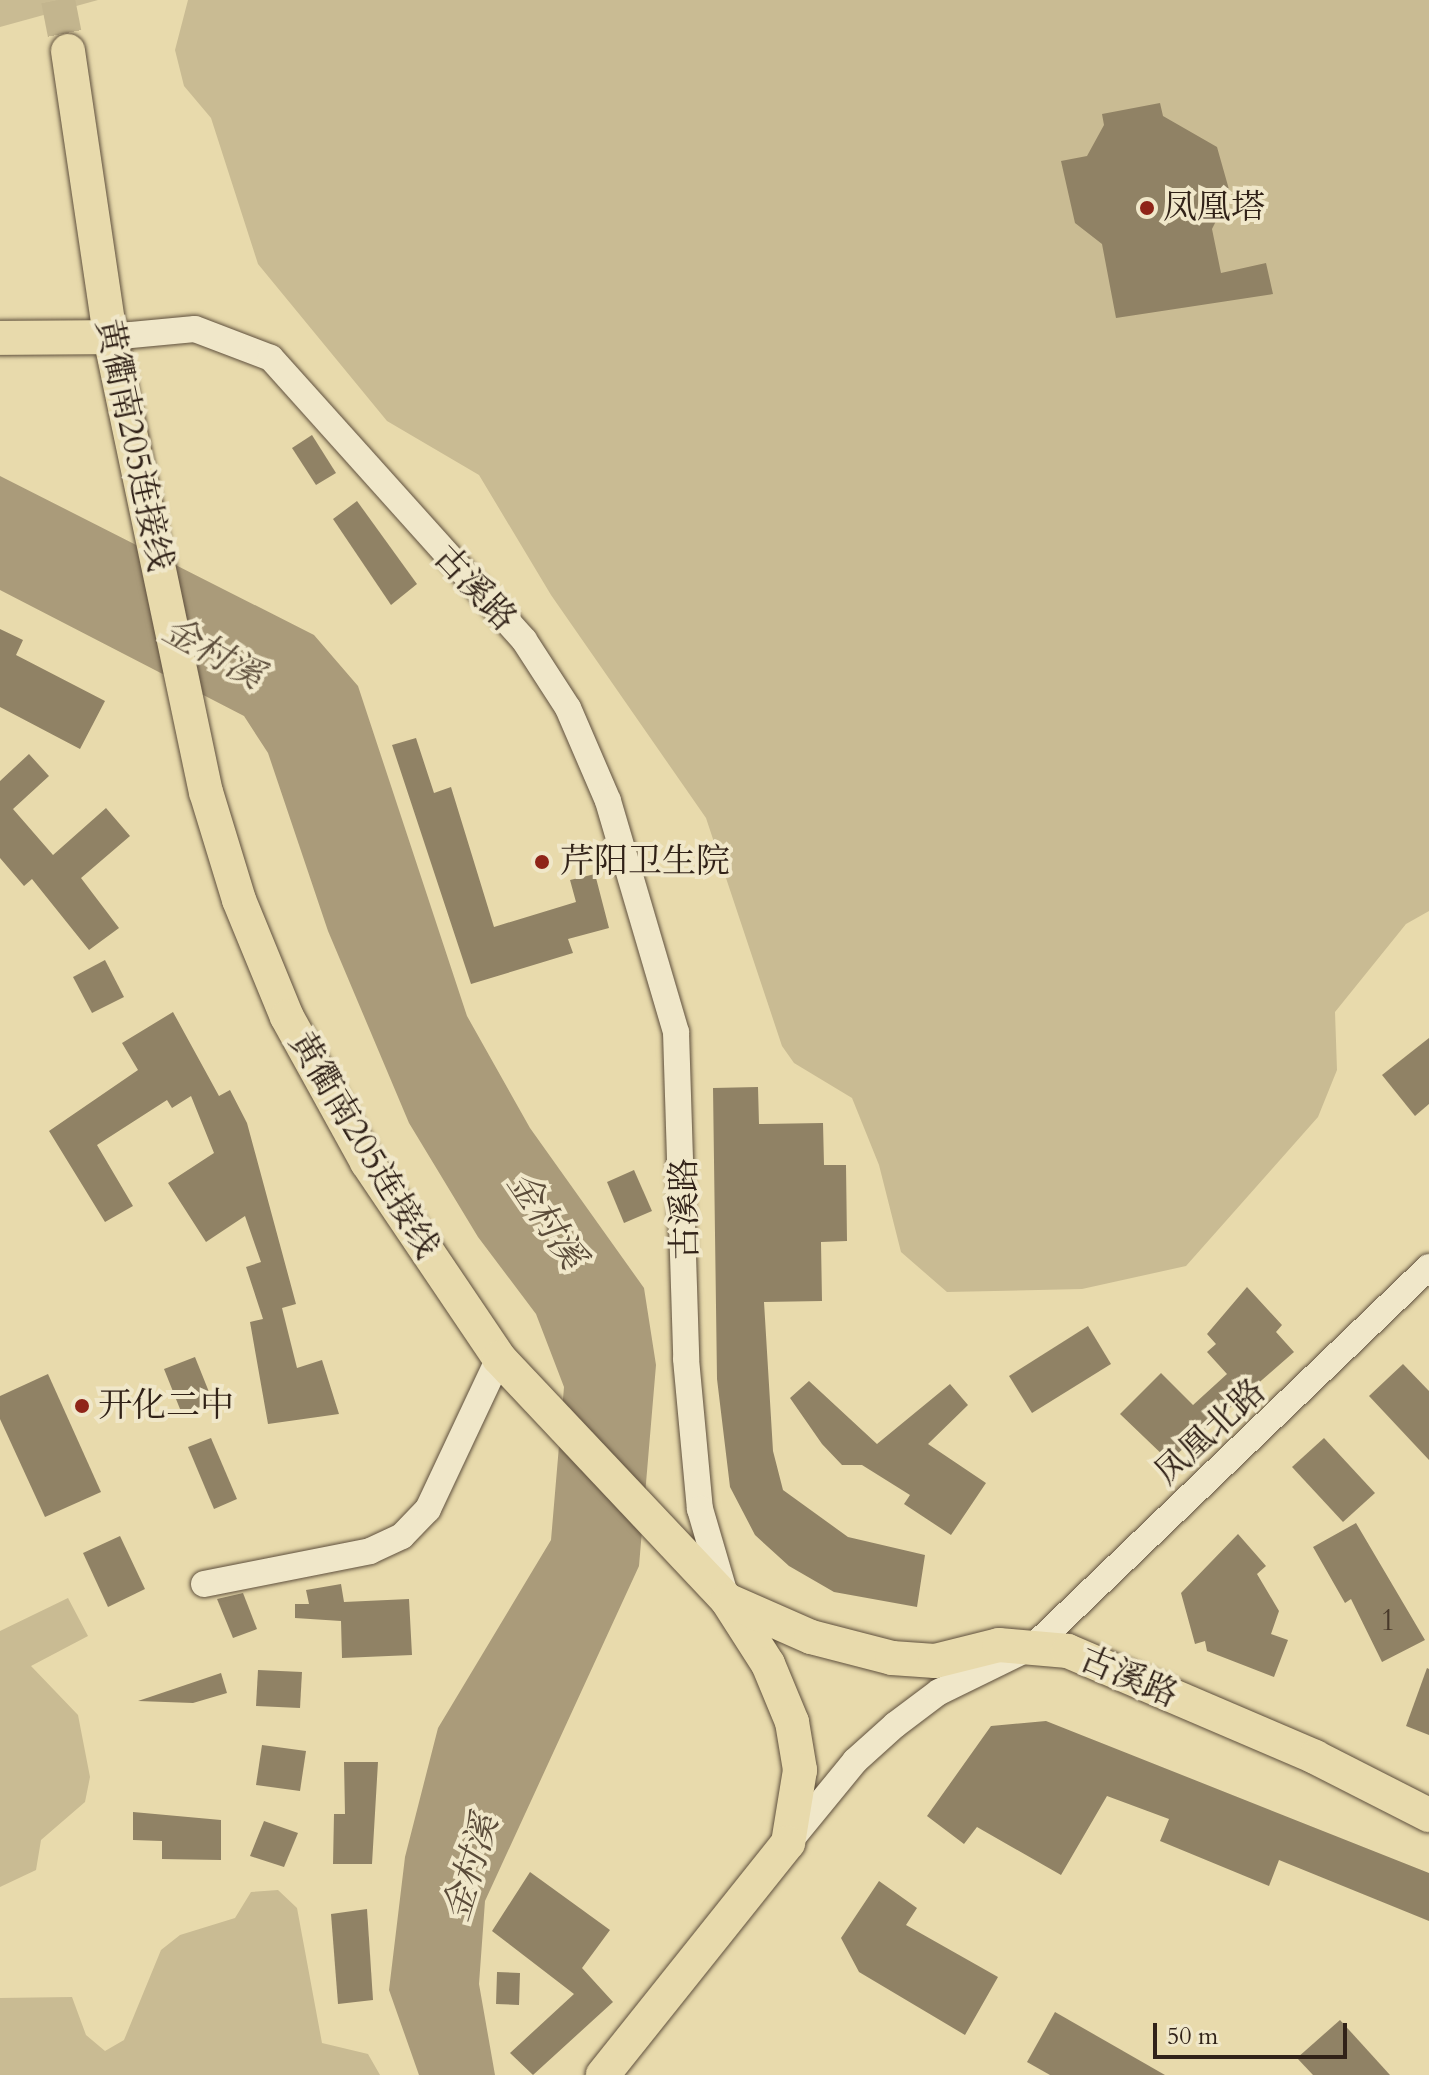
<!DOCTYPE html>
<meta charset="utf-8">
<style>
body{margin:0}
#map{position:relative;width:1429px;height:2075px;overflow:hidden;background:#e8daac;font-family:Cardo,"Noto Serif SC",serif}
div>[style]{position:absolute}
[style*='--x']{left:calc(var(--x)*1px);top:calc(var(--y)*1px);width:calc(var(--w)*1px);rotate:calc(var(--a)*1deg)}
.green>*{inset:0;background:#c9bb93}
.water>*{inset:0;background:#aa9b7a}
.building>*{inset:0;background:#908265}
.major-tunnel>*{height:34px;margin-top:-17px;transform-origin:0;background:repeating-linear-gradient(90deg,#c3b58e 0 34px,transparent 0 51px)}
.roads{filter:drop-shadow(0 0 2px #5f503d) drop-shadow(0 0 2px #5f503d)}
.minor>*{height:26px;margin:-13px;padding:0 13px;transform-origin:13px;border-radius:13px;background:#f0e7c9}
.major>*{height:34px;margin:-17px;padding:0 17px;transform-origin:17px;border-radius:17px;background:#e8daac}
.dots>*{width:22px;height:22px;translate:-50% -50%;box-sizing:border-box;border:4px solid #f0e7c9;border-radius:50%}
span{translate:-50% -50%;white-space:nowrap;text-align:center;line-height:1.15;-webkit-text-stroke:8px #f0e7c9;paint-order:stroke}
.number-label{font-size:30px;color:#493a2b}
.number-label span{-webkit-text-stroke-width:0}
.poi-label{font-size:34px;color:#312218}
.left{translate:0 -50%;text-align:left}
.street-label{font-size:34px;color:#312218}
.water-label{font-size:36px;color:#5b4c3a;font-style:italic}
.scale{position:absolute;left:1153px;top:2023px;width:194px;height:36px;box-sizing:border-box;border:4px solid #312218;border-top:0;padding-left:10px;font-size:24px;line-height:28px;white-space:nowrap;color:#312218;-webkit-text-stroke:6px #f0e7c9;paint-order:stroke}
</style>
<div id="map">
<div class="green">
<div style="clip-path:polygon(0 0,98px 0,0 27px)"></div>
<div style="clip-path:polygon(188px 0,1429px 0,1429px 911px,1406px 924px,1335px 1012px,1337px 1070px,1318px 1117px,1186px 1266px,1082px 1289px,947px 1292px,901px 1252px,879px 1165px,852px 1098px,794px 1063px,782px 1046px,706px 818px,551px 595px,479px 475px,387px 421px,258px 264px,211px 118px,184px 86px,175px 50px)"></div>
<div style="clip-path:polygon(68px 1598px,88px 1636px,31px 1666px,78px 1715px,90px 1777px,85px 1802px,41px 1840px,36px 1870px,0 1887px,0 1631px)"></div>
<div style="clip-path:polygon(278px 1890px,297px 1908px,322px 2043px,368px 2054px,380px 2075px,0 2075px,0 1998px,72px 1997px,86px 2035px,105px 2051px,124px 2040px,161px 1950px,180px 1935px,235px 1918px,251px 1892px)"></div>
</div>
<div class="water">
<div style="clip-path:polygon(0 476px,314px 635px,358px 686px,467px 1016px,530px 1128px,644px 1288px,656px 1365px,639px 1566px,485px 1901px,479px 1984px,495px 2075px,419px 2075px,389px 1990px,405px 1857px,438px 1728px,551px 1540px,564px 1387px,536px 1314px,478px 1237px,409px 1123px,328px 931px,268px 753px,244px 716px,0 590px)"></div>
</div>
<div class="building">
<div style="clip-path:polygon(1160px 103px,1163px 116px,1217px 147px,1230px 193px,1212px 229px,1221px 273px,1266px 263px,1273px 294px,1116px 318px,1102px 244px,1075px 223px,1061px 161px,1087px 156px,1104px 125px,1102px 114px)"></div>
<div style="clip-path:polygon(312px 435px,336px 473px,316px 485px,292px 448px)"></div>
<div style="clip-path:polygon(357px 501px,417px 584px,391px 605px,333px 519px)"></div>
<div style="clip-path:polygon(0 629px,23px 640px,16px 655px,105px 701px,80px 749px,0 707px)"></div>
<div style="clip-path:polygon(416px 738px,434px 793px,451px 787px,494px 927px,576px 902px,570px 880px,595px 874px,609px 928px,568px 939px,573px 953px,471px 984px,392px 745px)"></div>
<div style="clip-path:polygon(29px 754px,49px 776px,13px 809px,53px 855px,106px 808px,130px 836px,81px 878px,119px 928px,89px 950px,32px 879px,24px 886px,0 858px,0 781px)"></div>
<div style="clip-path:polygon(105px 960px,124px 997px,92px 1013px,73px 977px)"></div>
<div style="clip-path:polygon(173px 1012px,219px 1096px,230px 1090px,247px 1123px,296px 1304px,282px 1308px,297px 1368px,322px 1360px,339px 1414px,268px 1424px,250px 1322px,263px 1319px,246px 1267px,261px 1262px,245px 1216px,206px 1242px,168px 1183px,214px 1153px,191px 1096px,172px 1108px,167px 1100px,97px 1145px,133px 1206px,105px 1222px,49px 1131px,138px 1070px,122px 1043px)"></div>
<div style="clip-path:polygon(1429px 1038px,1429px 1104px,1415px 1116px,1382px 1075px)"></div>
<div style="clip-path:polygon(758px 1087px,759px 1124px,823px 1123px,824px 1165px,846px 1165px,847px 1241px,821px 1242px,822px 1301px,764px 1302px,773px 1451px,783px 1490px,848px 1537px,925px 1555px,917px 1607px,834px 1592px,789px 1566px,755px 1535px,730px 1487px,717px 1379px,713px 1088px)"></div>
<div style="clip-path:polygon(634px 1170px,652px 1211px,624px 1223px,607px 1182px)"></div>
<div style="clip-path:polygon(1247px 1287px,1282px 1325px,1276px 1332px,1294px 1352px,1169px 1461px,1120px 1414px,1161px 1373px,1193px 1405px,1227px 1374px,1207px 1352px,1216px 1344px,1207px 1334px)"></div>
<div style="clip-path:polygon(1088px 1326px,1111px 1364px,1032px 1413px,1009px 1376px)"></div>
<div style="clip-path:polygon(195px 1357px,213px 1402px,182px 1414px,164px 1369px)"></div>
<div style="clip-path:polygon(1403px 1364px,1429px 1391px,1429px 1460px,1369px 1396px)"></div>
<div style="clip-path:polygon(48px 1374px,101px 1492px,45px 1517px,0 1419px,0 1396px)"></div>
<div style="clip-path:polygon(809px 1381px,877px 1444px,950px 1384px,968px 1405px,928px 1444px,986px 1483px,951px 1535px,904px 1504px,910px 1495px,862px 1465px,842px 1465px,822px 1444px,790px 1398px)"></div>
<div style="clip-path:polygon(211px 1438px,237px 1499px,214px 1509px,188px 1447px)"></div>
<div style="clip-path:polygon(1324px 1438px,1375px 1493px,1343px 1522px,1292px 1467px)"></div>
<div style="clip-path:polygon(1356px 1523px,1425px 1640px,1382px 1662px,1351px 1599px,1345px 1603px,1313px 1547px)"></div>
<div style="clip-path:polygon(1238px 1534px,1266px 1566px,1257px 1574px,1279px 1611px,1271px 1634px,1288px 1640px,1274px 1677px,1207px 1651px,1205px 1641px,1195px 1644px,1181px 1593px)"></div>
<div style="clip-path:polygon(120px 1536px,145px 1589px,108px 1607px,83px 1553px)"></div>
<div style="clip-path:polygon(341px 1584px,344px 1602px,409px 1599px,412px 1655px,342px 1658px,341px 1621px,295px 1618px,295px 1604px,309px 1604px,306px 1590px)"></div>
<div style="clip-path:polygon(243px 1593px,257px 1629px,233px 1638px,217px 1599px)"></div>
<div style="clip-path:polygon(1427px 1668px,1429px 1669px,1429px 1735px,1406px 1726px)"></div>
<div style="clip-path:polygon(258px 1670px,302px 1672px,300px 1708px,256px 1706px)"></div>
<div style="clip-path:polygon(221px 1673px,227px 1693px,193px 1703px,138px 1701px)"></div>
<div style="clip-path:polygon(1046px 1721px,1429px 1873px,1429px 1921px,1279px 1860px,1269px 1886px,1160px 1841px,1169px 1819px,1107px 1796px,1061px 1875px,977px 1827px,964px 1844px,927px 1816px,991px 1726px)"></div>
<div style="clip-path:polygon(262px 1745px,306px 1751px,300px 1791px,256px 1785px)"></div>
<div style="clip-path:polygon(344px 1762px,378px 1762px,372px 1864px,333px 1864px,334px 1814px,345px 1814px)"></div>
<div style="clip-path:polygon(133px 1812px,221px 1820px,221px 1860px,162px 1859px,162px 1841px,133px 1840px)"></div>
<div style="clip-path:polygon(264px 1821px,298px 1833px,284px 1867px,250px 1856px)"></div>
<div style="clip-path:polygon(530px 1872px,610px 1930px,582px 1968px,613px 2002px,533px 2075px,510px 2053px,574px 1994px,492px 1931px)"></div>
<div style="clip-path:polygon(879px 1881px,917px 1908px,906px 1925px,998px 1977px,965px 2035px,859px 1972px,841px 1938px)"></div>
<div style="clip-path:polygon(367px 1909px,373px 2000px,338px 2004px,331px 1914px)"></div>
<div style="clip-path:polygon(497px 1972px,520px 1973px,519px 2005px,496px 2004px)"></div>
<div style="clip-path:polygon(1055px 2012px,1165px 2075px,1050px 2075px,1027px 2062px)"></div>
<div style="clip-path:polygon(1340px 2020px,1390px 2075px,1313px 2075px,1297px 2058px)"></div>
</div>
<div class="major-tunnel">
<div style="--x:58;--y:0;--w:52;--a:78.9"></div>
</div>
<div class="roads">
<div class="minor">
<div style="--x:110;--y:337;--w:85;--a:-5.4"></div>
<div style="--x:195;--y:329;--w:81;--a:20.9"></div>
<div style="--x:271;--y:358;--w:379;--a:48.1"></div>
<div style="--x:524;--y:640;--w:81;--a:57.1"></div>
<div style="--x:568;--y:708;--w:101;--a:66.7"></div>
<div style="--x:608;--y:801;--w:241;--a:73.6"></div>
<div style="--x:676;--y:1032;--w:327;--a:88.2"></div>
<div style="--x:686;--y:1359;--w:151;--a:84.7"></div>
<div style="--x:700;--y:1509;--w:93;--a:73.7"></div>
<div style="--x:204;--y:1584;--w:169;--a:-11.2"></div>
<div style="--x:370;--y:1551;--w:35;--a:-25"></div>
<div style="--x:402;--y:1536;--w:37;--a:-46"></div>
<div style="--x:428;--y:1509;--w:167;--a:-64.8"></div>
<div style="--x:788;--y:1843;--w:106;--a:-50.7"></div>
<div style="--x:855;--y:1761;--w:54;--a:-42"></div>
<div style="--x:895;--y:1725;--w:55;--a:-36.9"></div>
<div style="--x:939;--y:1692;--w:107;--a:-26.1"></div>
<div style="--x:1035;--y:1645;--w:546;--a:-43.81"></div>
</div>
<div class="major">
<div style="--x:68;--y:51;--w:289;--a:81.6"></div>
<div style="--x:110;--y:337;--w:465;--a:78.1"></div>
<div style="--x:206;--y:792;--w:113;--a:73"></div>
<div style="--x:239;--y:900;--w:126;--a:67.7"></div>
<div style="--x:287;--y:1017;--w:166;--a:61.1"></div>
<div style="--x:367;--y:1162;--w:236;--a:56"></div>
<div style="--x:499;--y:1358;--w:332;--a:46.7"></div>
<div style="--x:727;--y:1600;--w:76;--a:57.4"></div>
<div style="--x:768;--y:1664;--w:63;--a:67.5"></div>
<div style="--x:792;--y:1722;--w:49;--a:80.5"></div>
<div style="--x:800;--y:1770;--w:74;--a:99.3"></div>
<div style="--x:788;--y:1843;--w:297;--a:128.6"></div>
<div style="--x:0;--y:338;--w:110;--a:-0.5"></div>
<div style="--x:727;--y:1600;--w:92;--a:23.8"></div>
<div style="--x:811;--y:1637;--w:84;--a:14.5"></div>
<div style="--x:892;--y:1658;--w:43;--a:4"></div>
<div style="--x:935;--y:1661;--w:66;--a:-14"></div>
<div style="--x:999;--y:1645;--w:69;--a:5"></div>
<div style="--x:1068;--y:1651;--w:269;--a:23.2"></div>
<div style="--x:1315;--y:1757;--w:128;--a:27"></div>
</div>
</div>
<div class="dots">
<div style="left:1147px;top:208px;background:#8f2418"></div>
<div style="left:542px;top:862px;background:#8f2418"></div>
<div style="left:82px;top:1406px;background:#8f2418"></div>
</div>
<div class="number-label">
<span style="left:1388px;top:1621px">1</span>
</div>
<div class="poi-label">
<span class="left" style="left:1163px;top:208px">凤凰塔</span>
<span class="left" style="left:560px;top:862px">芹阳卫生院</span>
<span class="left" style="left:98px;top:1406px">开化二中</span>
</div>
<div class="street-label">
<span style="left:134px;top:445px;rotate:78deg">黄衢南205连接线</span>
<span style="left:475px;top:588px;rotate:47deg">古溪路</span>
<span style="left:364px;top:1145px;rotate:59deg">黄衢南205连接线</span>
<span style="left:685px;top:1209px;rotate:-91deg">古溪路</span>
<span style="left:1210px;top:1432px;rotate:-43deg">凤凰北路</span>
<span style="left:1129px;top:1677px;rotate:23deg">古溪路</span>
</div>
<div class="water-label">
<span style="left:213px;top:653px;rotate:29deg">金村溪</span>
<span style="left:546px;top:1220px;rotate:56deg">金村溪</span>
<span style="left:471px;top:1868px;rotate:-73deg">金村溪</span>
</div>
<div class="scale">50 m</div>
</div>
